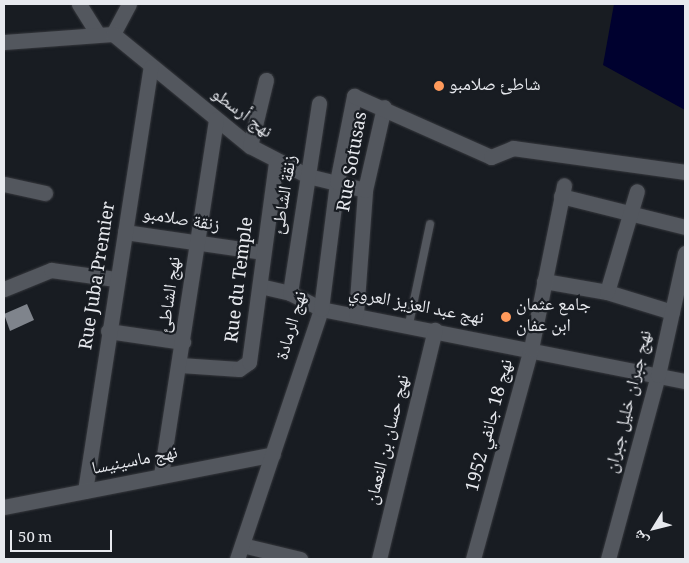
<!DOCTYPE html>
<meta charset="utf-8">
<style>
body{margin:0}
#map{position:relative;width:689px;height:563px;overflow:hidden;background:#181c22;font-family:Georgia,"Noto Naskh Arabic",serif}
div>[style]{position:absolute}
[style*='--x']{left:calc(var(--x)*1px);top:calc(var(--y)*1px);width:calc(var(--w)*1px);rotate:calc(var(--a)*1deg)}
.water>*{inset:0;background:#00012f}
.building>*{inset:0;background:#7f848c}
.roads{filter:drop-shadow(0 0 1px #36383d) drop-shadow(0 0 1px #36383d)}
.lane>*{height:8px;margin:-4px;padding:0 4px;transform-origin:4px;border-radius:4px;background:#53575e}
.street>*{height:15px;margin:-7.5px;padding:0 7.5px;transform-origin:7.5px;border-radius:7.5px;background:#53575e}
.dots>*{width:14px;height:14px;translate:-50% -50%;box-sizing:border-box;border:2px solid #181c22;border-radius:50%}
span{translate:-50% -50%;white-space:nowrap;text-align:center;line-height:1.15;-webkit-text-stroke:4.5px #181c22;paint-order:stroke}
.poi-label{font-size:18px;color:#e7e9ee}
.left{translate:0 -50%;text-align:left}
.street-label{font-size:18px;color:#e7e9ee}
.frame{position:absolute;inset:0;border:5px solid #e7e9ee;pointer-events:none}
.north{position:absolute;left:629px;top:503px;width:50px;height:50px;-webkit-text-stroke:4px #181c22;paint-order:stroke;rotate:234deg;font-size:14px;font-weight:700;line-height:20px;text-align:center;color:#e7e9ee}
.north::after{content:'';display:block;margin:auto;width:18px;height:22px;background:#e7e9ee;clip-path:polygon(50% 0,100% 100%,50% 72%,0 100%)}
.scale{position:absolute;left:10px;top:530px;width:102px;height:22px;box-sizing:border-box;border:2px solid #e7e9ee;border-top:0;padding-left:6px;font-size:15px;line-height:18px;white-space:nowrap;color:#e7e9ee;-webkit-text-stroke:4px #181c22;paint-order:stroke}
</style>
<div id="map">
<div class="water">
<div style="clip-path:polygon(614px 4px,685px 4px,685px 110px,603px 65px)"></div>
</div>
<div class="building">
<div style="clip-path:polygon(27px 304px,34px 320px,10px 331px,4px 314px)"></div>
</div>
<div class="roads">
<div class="lane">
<div style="--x:409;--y:324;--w:102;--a:-78.1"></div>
</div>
<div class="street">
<div style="--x:79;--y:4;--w:36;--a:58"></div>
<div style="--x:113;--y:34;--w:34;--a:-62"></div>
<div style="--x:4;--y:42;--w:109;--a:-4.2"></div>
<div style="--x:113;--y:34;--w:177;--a:39.3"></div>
<div style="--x:250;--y:146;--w:65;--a:27.3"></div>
<div style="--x:308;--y:176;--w:59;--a:13.8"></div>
<div style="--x:250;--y:146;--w:68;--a:-76.4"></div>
<div style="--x:4;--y:184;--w:42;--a:12.4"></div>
<div style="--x:561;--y:196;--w:128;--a:14"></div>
<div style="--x:125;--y:232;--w:138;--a:8.3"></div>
<div style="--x:544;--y:281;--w:64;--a:9.9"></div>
<div style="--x:607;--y:292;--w:68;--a:17.1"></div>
<div style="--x:260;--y:286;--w:31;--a:13"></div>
<div style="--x:290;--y:293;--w:35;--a:27"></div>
<div style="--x:321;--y:309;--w:371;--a:11.2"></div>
<div style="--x:4;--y:289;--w:51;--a:-22"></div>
<div style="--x:51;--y:270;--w:65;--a:8"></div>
<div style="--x:607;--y:292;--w:105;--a:-73.5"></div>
<div style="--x:290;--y:293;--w:192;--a:-81.3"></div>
<div style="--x:356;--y:314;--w:124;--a:-85.8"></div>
<div style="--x:365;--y:190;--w:85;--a:-77.1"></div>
<div style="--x:108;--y:331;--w:76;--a:8.3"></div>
<div style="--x:180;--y:365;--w:59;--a:3.9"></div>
<div style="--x:239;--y:369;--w:12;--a:-35"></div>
<div style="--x:249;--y:362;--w:202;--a:-82.3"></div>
<div style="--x:161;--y:475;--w:360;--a:-81.2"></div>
<div style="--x:85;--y:491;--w:429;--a:-81.2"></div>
<div style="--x:4;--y:507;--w:274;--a:-11.1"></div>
<div style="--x:242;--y:545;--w:60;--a:13.6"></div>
<div style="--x:237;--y:559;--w:264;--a:-71.4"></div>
<div style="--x:321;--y:309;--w:128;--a:-82.8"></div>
<div style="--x:337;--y:182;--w:88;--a:-78.8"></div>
<div style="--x:354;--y:96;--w:150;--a:24"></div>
<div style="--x:491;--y:157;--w:24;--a:-22"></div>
<div style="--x:513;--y:148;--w:174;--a:7.9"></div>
<div style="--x:379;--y:559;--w:236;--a:-76.3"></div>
<div style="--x:473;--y:559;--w:218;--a:-74.6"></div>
<div style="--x:531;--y:349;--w:167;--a:-78.6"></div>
<div style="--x:608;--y:559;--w:191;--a:-74.8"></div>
<div style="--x:658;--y:375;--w:125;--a:-77.5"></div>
</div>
</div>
<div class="dots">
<div style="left:439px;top:86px;background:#ff9a5b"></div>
<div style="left:506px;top:317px;background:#ff9a5b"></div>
</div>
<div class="poi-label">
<span class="left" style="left:449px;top:86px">شاطئ صلامبو</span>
<span class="left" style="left:516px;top:317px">جامع عثمان<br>ابن عفان</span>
</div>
<div class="street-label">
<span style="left:241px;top:114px;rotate:37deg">نهج أرسطو</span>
<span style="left:354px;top:162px;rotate:-80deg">Rue Sotusas</span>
<span style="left:286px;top:195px;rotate:-81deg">زنقة الشاطئ</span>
<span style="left:181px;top:221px;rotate:9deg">زنقة صلامبو</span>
<span style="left:99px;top:276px;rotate:-81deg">Rue Juba Premier</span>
<span style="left:241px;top:280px;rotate:-83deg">Rue du Temple</span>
<span style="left:171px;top:295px;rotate:-82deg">نهج الشاطئ</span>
<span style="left:416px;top:307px;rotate:11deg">نهج عبد العزيز العروي</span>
<span style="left:293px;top:326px;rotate:-74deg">نهج الرمادة</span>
<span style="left:630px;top:402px;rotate:-76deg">نهج جبران خليل جبران</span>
<span style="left:491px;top:426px;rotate:-75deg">نهج 18 جانفي 1952</span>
<span style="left:389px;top:440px;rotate:-76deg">نهج حسان بن النعمان</span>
<span style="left:135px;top:462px;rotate:-11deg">نهج ماسينيسا</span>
</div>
<div class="frame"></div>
<div class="north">ش</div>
<div class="scale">50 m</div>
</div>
